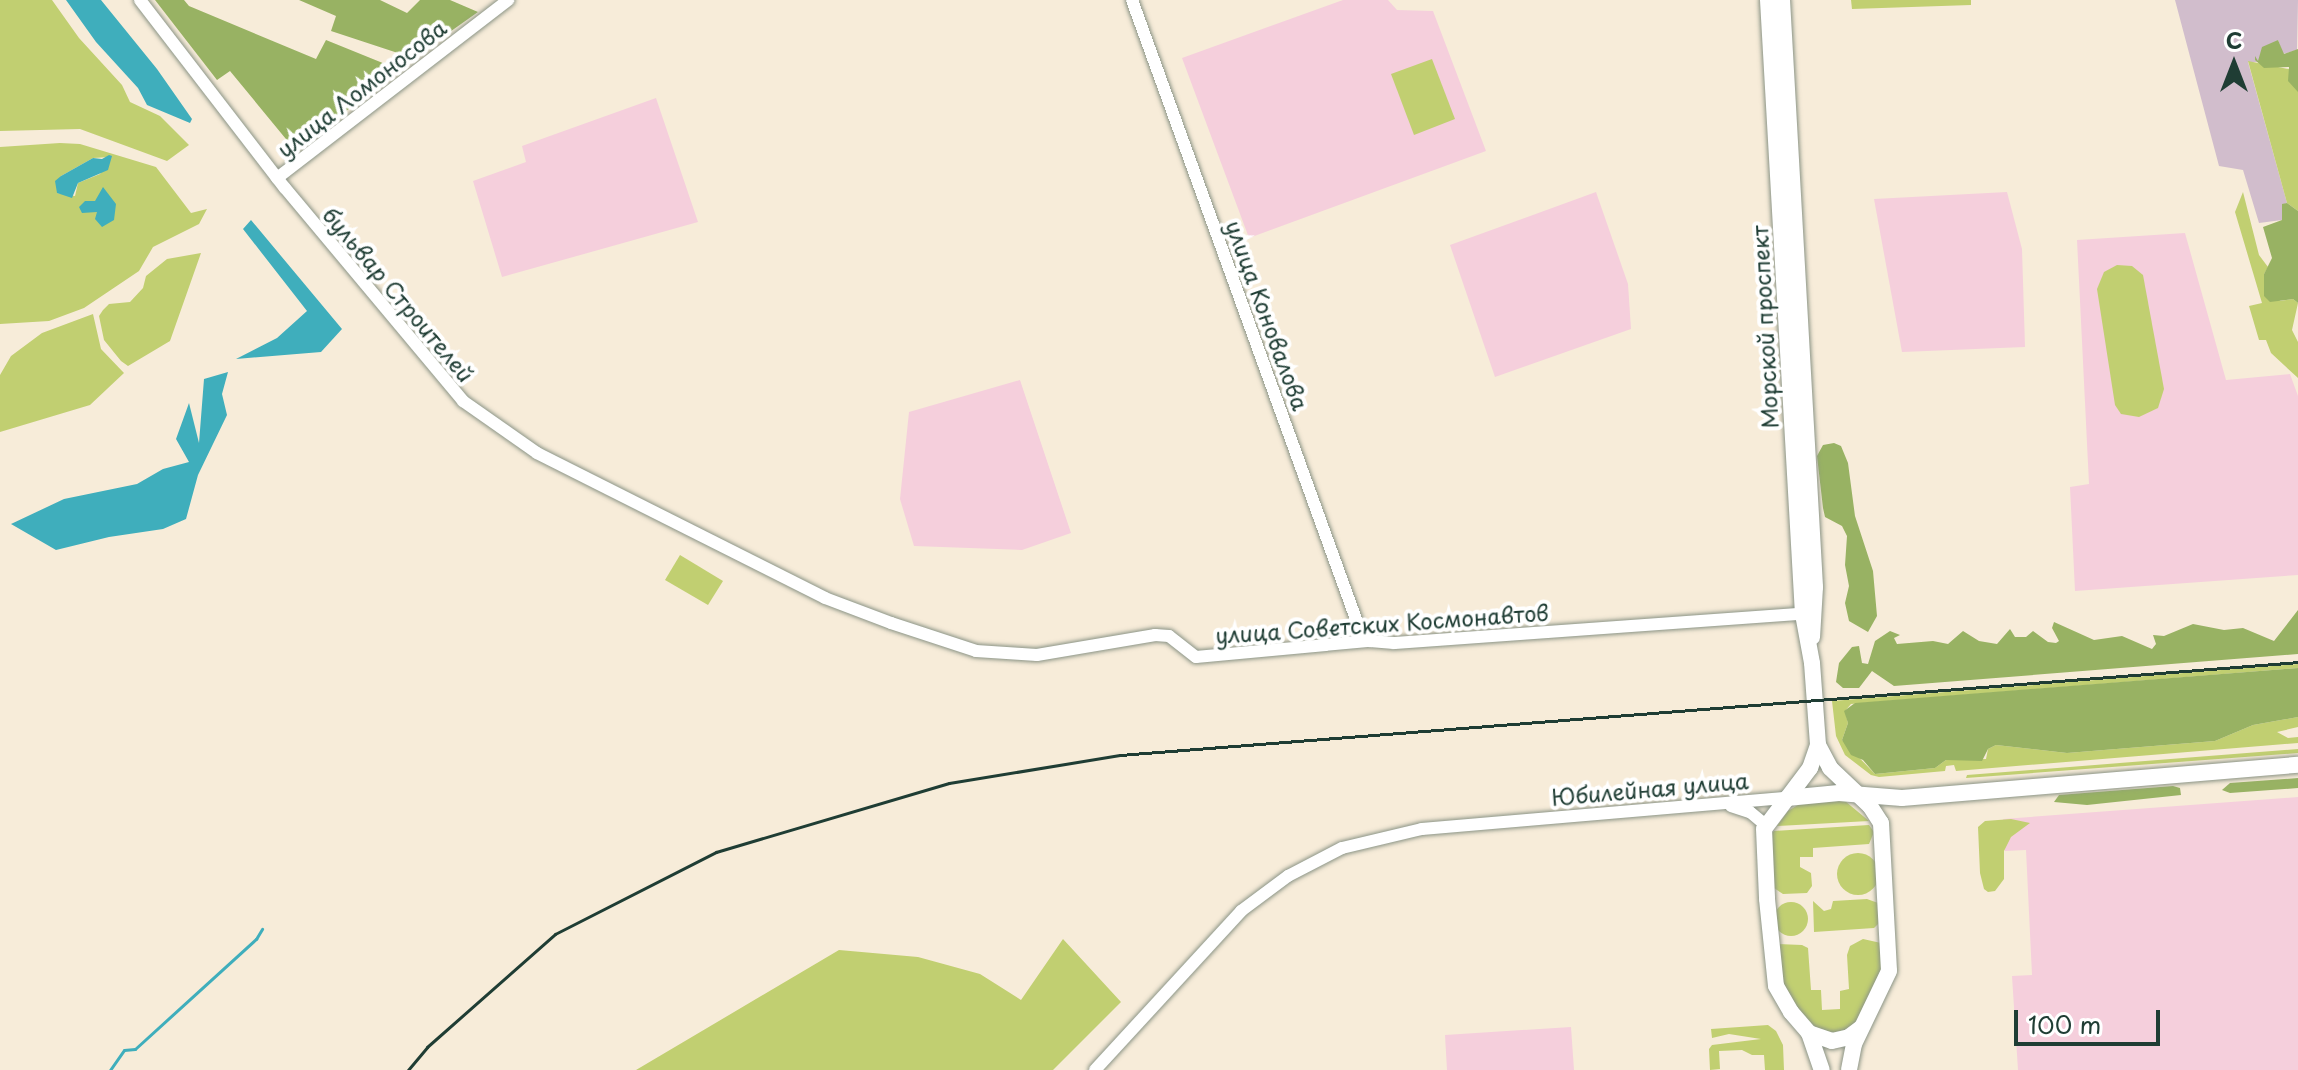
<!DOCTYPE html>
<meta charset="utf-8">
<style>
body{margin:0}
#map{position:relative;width:2298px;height:1070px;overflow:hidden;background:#f7ecd9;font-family:"Playpen Sans",sans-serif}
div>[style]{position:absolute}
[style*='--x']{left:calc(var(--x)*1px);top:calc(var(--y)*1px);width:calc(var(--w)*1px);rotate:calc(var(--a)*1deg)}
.built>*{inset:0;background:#f5cfdc}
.industrial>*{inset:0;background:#d1bdcc}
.green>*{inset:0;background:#c1cf71}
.round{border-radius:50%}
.forest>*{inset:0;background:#98b263}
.water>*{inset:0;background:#3faebc}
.stream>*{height:3px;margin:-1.5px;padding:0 1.5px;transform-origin:1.5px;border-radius:1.5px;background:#3faebc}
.roads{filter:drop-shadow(0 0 2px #8b9486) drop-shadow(0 0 2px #8b9486)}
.minor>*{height:12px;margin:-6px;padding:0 6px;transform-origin:6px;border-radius:6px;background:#fff}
.major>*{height:16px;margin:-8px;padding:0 8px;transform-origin:8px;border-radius:8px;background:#fff}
.rail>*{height:3px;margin:-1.5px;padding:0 1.5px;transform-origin:1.5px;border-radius:1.5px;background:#1f3d34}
span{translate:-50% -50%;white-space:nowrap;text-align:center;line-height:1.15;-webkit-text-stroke:8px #fff;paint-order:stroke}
.street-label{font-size:22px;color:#1f3d34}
.north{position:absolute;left:2194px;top:24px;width:80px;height:80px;-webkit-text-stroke:6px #fff;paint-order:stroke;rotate:0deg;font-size:22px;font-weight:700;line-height:32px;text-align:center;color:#1f3d34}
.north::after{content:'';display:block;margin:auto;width:28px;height:36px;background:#1f3d34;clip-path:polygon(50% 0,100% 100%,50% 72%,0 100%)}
.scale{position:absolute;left:2014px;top:1010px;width:146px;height:36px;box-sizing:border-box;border:4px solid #1f3d34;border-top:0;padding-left:10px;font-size:24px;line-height:28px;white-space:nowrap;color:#1f3d34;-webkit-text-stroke:6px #fff;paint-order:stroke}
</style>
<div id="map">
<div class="built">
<div style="clip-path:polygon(1343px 0,1388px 0,1397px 10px,1433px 11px,1486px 151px,1249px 238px,1182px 58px)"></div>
<div style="clip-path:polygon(656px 98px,698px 222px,502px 277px,473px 181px,526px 162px,522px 146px)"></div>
<div style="clip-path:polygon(1596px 192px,1628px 284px,1631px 329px,1495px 377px,1450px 245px)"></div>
<div style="clip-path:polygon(2007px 192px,2022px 249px,2025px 347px,1902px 352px,1874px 199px)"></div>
<div style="clip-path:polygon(2185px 233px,2226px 380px,2290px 374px,2298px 396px,2298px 575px,2075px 591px,2070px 487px,2089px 484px,2077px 240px)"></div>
<div style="clip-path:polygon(1020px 380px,1071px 533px,1022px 550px,914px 546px,900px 499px,909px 412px)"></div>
<div style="clip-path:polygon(2298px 797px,2298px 1070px,2018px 1070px,2012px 976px,2032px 975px,2026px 850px,2005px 851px,2003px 819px)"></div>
<div style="clip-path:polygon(1571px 1027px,1574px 1070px,1447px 1070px,1445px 1035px)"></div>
</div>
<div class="industrial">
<div style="clip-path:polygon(2175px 0,2298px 0,2297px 50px,2283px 54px,2278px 40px,2258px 62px,2248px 62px,2287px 203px,2282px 205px,2282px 220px,2259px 223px,2243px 170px,2219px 166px)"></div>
</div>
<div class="green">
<div style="clip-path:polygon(0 0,52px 0,79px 38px,122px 85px,130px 102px,160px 116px,189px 145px,167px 161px,80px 129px,0 131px)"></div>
<div style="clip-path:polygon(1851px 0,1971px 0,1971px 5px,1852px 9px)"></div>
<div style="clip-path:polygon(1432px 59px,1455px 119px,1414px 135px,1391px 74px)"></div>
<div style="clip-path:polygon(2248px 61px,2298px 71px,2298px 211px,2287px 203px)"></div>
<div style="clip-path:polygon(evenodd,60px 143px,80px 144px,156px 167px,191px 213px,207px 209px,199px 224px,153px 247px,139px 271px,84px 308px,49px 321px,0 324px,0 147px,60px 143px,111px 157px,100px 174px,78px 183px,75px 196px,57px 193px,61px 176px,93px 158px,111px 157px)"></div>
<div style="clip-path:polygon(2243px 192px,2259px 255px,2268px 267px,2264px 274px,2280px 301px,2293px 299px,2298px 303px,2292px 330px,2298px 342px,2298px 378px,2271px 353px,2266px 340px,2259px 340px,2249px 306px,2262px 303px,2235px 212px)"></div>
<div style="clip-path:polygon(201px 253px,170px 341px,128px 366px,121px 361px,104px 340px,99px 316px,103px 310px,109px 304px,130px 302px,143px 288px,146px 276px,167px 259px)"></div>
<div style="clip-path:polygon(2117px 265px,2132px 266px,2143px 275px,2164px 389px,2158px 408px,2139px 417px,2121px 414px,2115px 405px,2097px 289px,2104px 272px)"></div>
<div style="clip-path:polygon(93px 314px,101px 349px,124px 373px,90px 405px,0 432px,0 375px,11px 356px,42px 333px)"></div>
<div style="clip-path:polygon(680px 555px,723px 581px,708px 605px,665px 580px)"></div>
<div style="clip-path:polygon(2298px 664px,2298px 668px,1851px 704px,1845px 711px,1848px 723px,1842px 740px,1875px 774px,1935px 768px,1946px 760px,1986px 759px,1988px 749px,1996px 745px,2067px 753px,2215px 741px,2253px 725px,2298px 717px,2298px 727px,2277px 732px,2288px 738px,2298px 737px,2298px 743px,1956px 771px,1954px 765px,1946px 766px,1945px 771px,1879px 777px,1871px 775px,1845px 755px,1836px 736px,1832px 701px)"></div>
<div style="clip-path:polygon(2298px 749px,2298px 753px,1966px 778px,1967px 775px)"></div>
<div style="clip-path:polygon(1806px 800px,1845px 801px,1869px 821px,1777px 826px,1788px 811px)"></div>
<div style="clip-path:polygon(2011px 819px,2030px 823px,2011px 837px,2004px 851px,2004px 879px,1995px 891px,1988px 892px,1984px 889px,1980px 873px,1978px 827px,1985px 821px)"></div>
<div style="clip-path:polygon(1869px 825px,1874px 832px,1869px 844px,1813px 848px,1813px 857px,1800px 857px,1800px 867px,1811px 873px,1812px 886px,1807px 893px,1783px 894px,1774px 888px,1769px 836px,1774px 831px)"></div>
<div class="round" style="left:1837px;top:853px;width:42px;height:42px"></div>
<div style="clip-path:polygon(1867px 899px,1878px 903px,1880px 922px,1874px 928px,1814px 932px,1813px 901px,1824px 911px,1831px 909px,1833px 901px)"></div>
<div class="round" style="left:1774px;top:902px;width:34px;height:34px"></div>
<div style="clip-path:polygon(1063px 939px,1121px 1002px,1053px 1070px,636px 1070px,839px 950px,918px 957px,980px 974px,1021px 1000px)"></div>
<div style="clip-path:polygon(1863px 939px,1881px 943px,1882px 967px,1859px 1020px,1849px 1029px,1827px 1034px,1815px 1031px,1783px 993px,1778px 944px,1802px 945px,1808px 948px,1811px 990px,1821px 990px,1822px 1010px,1840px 1009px,1840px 991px,1849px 989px,1847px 955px,1850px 946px)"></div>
<div style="clip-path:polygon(1768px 1025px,1776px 1031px,1783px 1045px,1784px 1070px,1765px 1070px,1764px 1055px,1752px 1055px,1742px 1050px,1719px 1051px,1720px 1069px,1710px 1070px,1709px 1049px,1712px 1045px,1761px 1039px,1729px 1034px,1712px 1038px,1711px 1029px)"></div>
</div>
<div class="forest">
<div style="clip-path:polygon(155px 0,184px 0,189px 6px,316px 59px,326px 40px,400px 70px,295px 150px,230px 71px,217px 80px)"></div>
<div style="clip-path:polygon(299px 0,380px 0,407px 13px,420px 0,450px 0,478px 12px,413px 58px,331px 31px,336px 16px)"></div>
<div style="clip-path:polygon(2278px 40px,2284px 54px,2298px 49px,2298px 92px,2288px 81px,2289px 67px,2264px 68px,2255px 60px,2255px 56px,2258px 61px,2262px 47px)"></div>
<div style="clip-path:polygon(2287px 203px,2298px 211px,2298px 303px,2293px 299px,2270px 302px,2264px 296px,2264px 274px,2272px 258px,2263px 227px,2282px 220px,2282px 204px)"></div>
<div style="clip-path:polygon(1834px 443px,1841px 446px,1848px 463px,1855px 516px,1873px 571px,1877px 616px,1868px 632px,1849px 621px,1845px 603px,1849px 586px,1845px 565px,1847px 536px,1842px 526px,1825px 517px,1823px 508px,1817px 456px,1823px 445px)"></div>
<div style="clip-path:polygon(2298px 610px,2298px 654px,1894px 686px,1872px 671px,1859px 688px,1843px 688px,1836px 682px,1839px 663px,1852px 647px,1859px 646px,1862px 663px,1868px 664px,1875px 641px,1890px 631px,1900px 635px,1894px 638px,1897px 644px,1933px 641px,1948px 644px,1963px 631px,1979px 641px,1997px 644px,2010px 629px,2015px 637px,2026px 637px,2033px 631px,2048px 642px,2056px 643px,2059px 641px,2052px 628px,2054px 622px,2094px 640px,2122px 636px,2152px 649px,2156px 644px,2153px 635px,2164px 636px,2193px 624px,2224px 630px,2243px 628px,2274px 641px)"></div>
<div style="clip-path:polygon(2298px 668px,2298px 717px,2253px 725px,2215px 741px,2067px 753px,1996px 745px,1988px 749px,1982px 761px,1946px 760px,1935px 768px,1875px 774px,1863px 760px,1851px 755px,1842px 740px,1848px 723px,1844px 711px,1855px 703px)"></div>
<div style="clip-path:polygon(2298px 778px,2298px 788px,2230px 793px,2222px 790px,2230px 783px)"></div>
<div style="clip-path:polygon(2173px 786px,2180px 788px,2181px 795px,2087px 805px,2054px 802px,2059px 795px)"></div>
</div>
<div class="water">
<div style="clip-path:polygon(66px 0,101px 0,157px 69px,192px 119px,190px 123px,147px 105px,138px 88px,96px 42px)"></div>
<div style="clip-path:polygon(109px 155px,112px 156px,108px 170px,78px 183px,72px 198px,57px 193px,55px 181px,61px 176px,93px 158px,102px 159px)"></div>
<div style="clip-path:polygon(103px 187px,116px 204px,114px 220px,102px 227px,95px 219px,97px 212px,82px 213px,79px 207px,85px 201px,95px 201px)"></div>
<div style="clip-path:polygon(251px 220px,342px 329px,321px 352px,236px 359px,277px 338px,307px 311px,243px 229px)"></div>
<div style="clip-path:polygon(228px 372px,222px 394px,227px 415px,198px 475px,186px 519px,163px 529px,109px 537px,56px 550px,11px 524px,64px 499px,137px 484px,163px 469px,189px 462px,176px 439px,189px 403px,199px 443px,204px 379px)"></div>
</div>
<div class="stream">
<div style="--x:110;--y:1070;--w:24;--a:-55"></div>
<div style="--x:124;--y:1050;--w:11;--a:-5"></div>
<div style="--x:135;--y:1049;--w:164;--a:-42.3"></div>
<div style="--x:256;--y:939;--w:12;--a:-59"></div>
</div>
<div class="roads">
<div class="minor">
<div style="--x:140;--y:0;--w:237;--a:52.4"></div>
<div style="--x:285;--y:188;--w:278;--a:50.1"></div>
<div style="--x:463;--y:401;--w:90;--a:35.1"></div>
<div style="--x:537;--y:453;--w:322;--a:26.7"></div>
<div style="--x:825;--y:598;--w:71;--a:20.7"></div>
<div style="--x:891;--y:623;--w:89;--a:18.2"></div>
<div style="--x:976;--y:651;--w:61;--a:3.8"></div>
<div style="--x:1037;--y:655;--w:120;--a:-9.6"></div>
<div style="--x:1155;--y:635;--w:14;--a:4"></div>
<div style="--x:1169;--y:636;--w:34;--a:38"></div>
<div style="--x:1196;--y:657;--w:175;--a:-5.3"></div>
<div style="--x:1370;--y:641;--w:24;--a:5"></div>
<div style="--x:1394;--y:643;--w:416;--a:-4.1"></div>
<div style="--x:1132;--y:0;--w:661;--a:70.11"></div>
<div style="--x:1357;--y:622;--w:23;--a:56"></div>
<div style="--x:277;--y:178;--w:292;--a:-37.6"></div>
<div style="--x:1731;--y:806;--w:20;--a:18"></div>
<div style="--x:1750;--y:812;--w:17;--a:40"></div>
<div style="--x:1763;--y:823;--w:6;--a:81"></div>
<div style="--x:1095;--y:1070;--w:216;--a:-47.4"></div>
<div style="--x:1241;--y:911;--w:59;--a:-36.7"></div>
<div style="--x:1288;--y:876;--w:61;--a:-27.4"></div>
<div style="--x:1342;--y:848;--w:82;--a:-13.4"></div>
<div style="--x:1422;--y:829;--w:366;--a:-4.9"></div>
</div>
<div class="major">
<div style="--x:1768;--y:0;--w:615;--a:86.74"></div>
<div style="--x:1803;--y:614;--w:50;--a:79.6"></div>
<div style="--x:1812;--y:663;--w:82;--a:85.8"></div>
<div style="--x:1818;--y:745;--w:24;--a:109"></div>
<div style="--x:1810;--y:768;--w:76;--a:127"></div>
<div style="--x:1764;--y:829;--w:70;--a:87.5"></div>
<div style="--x:1767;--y:899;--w:87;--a:84.1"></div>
<div style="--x:1776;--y:986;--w:30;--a:60"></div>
<div style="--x:1791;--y:1012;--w:28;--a:49"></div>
<div style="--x:1809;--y:1033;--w:39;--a:71"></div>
<div style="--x:1782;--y:0;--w:588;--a:86.78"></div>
<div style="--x:1815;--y:587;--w:50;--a:93.4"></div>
<div style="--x:1818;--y:745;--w:26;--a:62"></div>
<div style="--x:1830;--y:768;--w:55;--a:43.5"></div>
<div style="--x:1870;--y:806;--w:20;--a:57"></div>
<div style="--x:1881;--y:823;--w:148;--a:86.9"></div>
<div style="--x:1889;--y:971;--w:81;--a:115.6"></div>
<div style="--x:1854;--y:1044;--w:26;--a:101"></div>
<div style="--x:1787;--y:798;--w:52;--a:-5.5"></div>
<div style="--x:1839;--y:793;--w:63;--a:4.5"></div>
<div style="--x:1902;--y:798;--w:397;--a:-4.8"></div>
<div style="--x:1809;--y:1033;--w:24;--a:19"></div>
<div style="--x:1832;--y:1041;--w:17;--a:-13"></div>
<div style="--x:1849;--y:1037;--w:15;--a:-37"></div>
</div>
</div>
<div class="rail">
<div style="--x:408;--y:1070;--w:30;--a:-50"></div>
<div style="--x:427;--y:1047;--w:171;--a:-41.4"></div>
<div style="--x:555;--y:934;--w:181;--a:-27"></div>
<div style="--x:716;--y:852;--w:243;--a:-16.5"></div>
<div style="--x:949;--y:783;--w:173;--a:-9.3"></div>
<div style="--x:1120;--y:755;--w:1182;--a:-4.51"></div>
</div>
<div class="street-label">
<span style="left:361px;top:88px;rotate:-38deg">улица Ломоносова</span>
<span style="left:399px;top:294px;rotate:50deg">бульвар Строителей</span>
<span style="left:1268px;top:315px;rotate:70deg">улица Коновалова</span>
<span style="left:1764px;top:327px;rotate:-93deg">Морской проспект</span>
<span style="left:1382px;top:623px;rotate:-4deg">улица Советских Космонавтов</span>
<span style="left:1650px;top:788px;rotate:-5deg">Юбилейная улица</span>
</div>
<div class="north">С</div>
<div class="scale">100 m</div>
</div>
